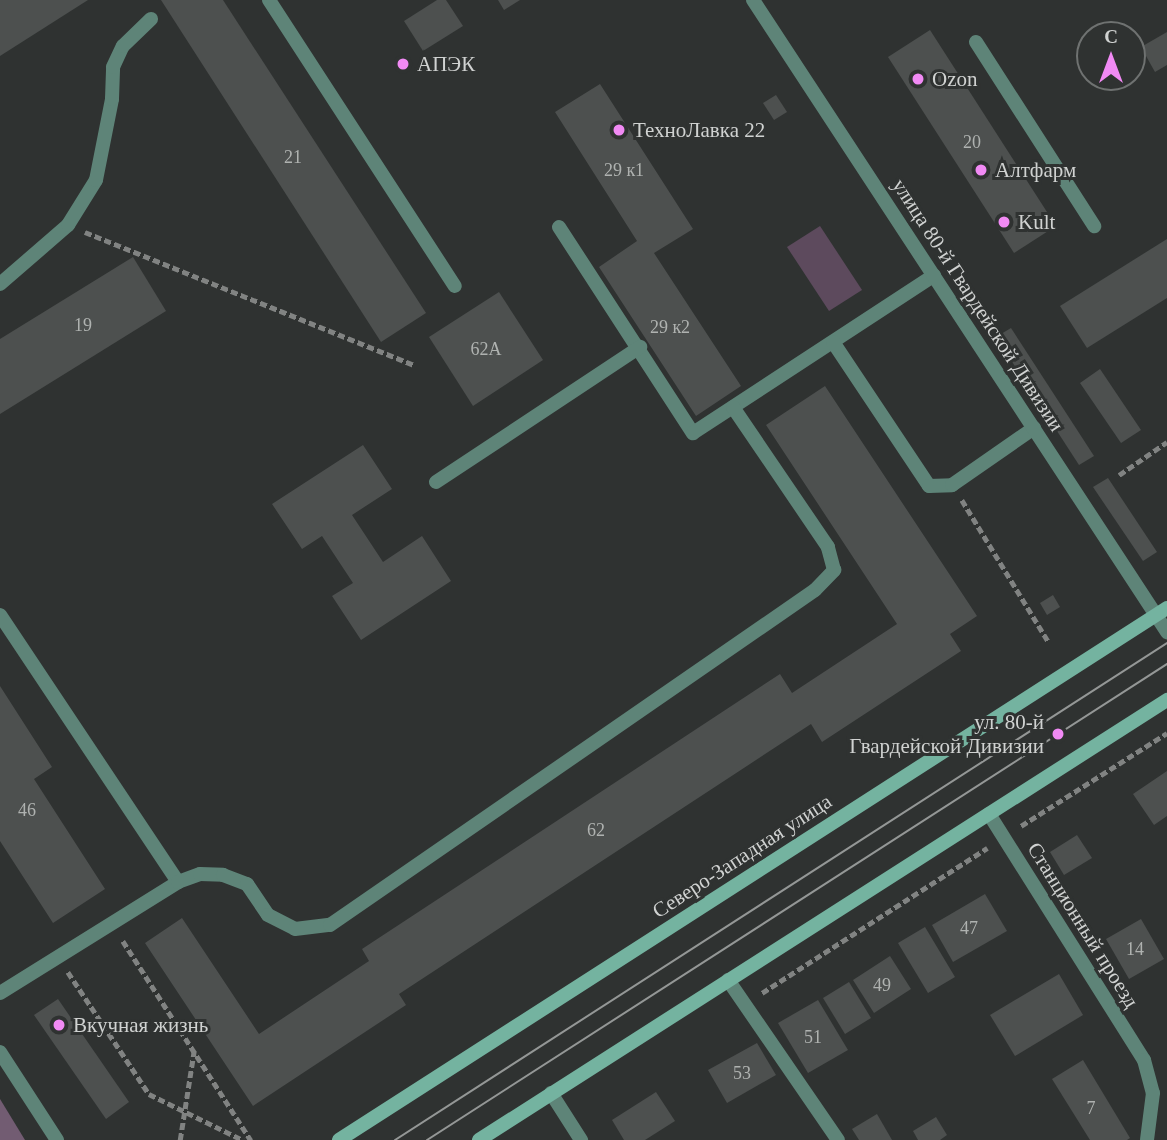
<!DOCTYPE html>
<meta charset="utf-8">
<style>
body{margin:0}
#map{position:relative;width:1167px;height:1140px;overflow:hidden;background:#2f3231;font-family:"Times New Roman",serif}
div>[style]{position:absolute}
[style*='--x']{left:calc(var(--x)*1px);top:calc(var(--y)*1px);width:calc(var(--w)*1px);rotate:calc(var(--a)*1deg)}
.green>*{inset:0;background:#5d4a5d}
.forest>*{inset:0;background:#725c72}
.building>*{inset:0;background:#4d504f}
.path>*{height:4.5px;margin-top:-2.25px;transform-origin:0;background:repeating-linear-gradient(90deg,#818382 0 7px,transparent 0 10.5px)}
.service>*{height:14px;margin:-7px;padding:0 7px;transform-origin:7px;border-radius:7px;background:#5e8478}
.minor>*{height:14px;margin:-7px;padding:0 7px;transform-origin:7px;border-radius:7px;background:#5e8478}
.tertiary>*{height:14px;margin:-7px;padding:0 7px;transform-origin:7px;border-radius:7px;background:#5e8478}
.secondary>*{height:14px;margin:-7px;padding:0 7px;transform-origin:7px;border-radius:7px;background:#74b3a0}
.tram>*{height:2px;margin:-1px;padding:0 1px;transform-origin:1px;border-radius:1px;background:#949796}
.dots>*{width:19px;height:19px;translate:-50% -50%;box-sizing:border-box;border:4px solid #2f3231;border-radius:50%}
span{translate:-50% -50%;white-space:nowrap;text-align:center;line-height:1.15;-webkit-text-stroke:6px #2f3231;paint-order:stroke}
.number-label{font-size:18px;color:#afb2b0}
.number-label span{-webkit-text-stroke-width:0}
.poi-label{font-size:21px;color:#d0d2d1}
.left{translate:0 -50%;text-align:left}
.right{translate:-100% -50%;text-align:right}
.street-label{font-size:21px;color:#d0d2d1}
.north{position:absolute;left:1076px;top:21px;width:70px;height:70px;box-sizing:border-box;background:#2f3231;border:2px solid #6f7271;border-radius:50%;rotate:0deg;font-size:19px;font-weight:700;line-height:28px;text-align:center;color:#d0d2d1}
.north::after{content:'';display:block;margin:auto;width:24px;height:32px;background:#f18af4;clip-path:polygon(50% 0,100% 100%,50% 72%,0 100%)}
</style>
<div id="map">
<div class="green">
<div style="clip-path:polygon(820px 226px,862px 290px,829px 311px,787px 247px)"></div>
</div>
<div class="forest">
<div style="clip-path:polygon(0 1099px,25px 1140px,0 1140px)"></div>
</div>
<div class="building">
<div style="clip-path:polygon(0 0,88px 0,0 56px)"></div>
<div style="clip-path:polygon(161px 0,223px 0,426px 313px,381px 342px)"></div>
<div style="clip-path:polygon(437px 0,446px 0,463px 26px,423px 51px,404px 21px)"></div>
<div style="clip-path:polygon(498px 0,520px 0,504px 10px)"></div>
<div style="clip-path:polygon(930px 30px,1056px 226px,1014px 253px,888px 57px)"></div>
<div style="clip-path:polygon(1167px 32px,1167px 65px,1155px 72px,1141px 47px)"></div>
<div style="clip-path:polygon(600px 84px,693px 229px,654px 253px,741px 386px,696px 416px,599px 267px,637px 241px,555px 112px)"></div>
<div style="clip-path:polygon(776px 95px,787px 112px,774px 120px,763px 103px)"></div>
<div style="clip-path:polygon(1167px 239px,1167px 298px,1087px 348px,1060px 306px)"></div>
<div style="clip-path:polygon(133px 257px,166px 311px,0 414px,0 339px)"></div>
<div style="clip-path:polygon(499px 292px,543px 360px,473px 406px,429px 337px)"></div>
<div style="clip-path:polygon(1011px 328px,1094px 456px,1079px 465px,996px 337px)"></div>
<div style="clip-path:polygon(1100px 369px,1141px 430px,1121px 443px,1080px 383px)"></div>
<div style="clip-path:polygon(825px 386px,977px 616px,950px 634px,961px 651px,822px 742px,811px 724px,399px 994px,406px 1005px,253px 1106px,145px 943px,182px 918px,259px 1034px,369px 961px,362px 949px,780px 674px,792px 693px,897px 624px,766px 425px)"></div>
<div style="clip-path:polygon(363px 445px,392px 489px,352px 515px,383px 562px,422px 536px,451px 581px,361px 640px,332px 596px,353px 583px,322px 536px,302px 549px,272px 504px)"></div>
<div style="clip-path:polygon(1108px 478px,1157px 552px,1143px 561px,1093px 487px)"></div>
<div style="clip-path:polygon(1053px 595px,1060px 607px,1047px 615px,1040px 603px)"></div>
<div style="clip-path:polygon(0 686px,52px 767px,34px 779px,105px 889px,53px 923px,0 841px)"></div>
<div style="clip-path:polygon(1167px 771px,1167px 816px,1154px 825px,1133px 794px)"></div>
<div style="clip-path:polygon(1077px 835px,1092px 858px,1064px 875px,1050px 852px)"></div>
<div style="clip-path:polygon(985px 894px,1007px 931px,953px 962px,932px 925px)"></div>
<div style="clip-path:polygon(1141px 919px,1164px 959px,1129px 979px,1106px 939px)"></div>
<div style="clip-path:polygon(925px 927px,955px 977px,928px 993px,898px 943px)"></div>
<div style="clip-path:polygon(890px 956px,911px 989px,874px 1013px,853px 980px)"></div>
<div style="clip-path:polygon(1059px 974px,1083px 1015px,1015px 1056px,990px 1015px)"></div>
<div style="clip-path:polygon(849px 982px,871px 1018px,845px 1034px,823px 998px)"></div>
<div style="clip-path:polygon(58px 999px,129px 1102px,106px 1119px,34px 1015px)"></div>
<div style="clip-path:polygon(818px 1000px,848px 1050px,808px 1073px,778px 1023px)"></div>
<div style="clip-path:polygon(757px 1043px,776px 1075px,727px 1103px,708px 1070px)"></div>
<div style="clip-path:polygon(1083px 1060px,1130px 1138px,1127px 1140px,1090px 1140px,1052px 1079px)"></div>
<div style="clip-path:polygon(656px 1092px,675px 1121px,645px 1140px,624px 1140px,612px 1120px)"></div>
<div style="clip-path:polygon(877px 1114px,892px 1140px,859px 1140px,852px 1129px)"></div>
<div style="clip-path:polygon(936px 1117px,947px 1135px,940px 1140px,918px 1140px,913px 1131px)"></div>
</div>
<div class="path">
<div style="--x:85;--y:232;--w:356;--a:22"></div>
<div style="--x:1119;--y:475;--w:58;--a:-34.5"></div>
<div style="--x:962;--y:500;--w:165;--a:58.6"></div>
<div style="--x:1021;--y:826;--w:173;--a:-32.5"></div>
<div style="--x:123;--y:941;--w:237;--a:57.3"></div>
<div style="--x:68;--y:972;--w:146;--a:56.4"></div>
<div style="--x:149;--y:1094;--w:105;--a:26.1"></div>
<div style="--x:762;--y:993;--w:268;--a:-32.8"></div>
<div style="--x:180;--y:1140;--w:90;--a:-81.1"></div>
</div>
<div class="service">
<div style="--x:269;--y:0;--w:341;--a:57"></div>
<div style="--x:976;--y:42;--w:219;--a:57.3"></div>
<div style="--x:559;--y:227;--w:246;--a:57"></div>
<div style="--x:693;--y:433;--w:288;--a:-33.2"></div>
<div style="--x:0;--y:284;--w:90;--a:-40.9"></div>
<div style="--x:68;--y:225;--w:53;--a:-58.1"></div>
<div style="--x:96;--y:180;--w:83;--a:-78.8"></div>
<div style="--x:112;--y:99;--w:32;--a:-88"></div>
<div style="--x:113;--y:67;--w:23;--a:-65"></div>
<div style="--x:123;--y:46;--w:39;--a:-44"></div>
<div style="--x:833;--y:342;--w:173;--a:56.3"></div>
<div style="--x:929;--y:486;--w:23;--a:-2"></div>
<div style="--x:952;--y:485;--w:100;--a:-34.8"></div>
<div style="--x:436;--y:482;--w:245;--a:-33.5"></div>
<div style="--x:0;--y:615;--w:321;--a:56.3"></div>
<div style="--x:0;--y:993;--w:210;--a:-31.9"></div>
<div style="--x:178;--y:882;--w:23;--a:-20"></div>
<div style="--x:200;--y:874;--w:23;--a:2"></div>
<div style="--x:223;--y:875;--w:26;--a:21"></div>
<div style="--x:247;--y:884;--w:37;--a:56"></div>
<div style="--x:268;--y:915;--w:30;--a:27"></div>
<div style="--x:295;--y:929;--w:35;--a:-7"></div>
<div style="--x:330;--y:925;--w:589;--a:-34.63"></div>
<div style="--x:815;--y:590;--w:28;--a:-46"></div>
<div style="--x:834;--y:570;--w:24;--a:-105"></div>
<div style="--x:828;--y:547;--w:169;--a:-124.2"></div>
</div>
<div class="minor">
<div style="--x:753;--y:0;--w:756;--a:56.77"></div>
<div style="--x:989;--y:814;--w:291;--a:57.8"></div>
<div style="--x:1144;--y:1060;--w:34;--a:75"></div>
<div style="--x:1153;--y:1093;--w:47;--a:97.3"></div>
<div style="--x:728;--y:980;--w:194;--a:55.5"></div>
<div style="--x:551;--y:1093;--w:56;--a:57.4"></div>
</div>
<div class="tertiary">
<div style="--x:0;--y:1052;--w:105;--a:57.1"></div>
</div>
<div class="secondary">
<div style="--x:339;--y:1140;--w:984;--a:-32.72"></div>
<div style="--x:479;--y:1140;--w:817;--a:-32.6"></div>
</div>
<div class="tram">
<div style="--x:395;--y:1140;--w:918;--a:-32.77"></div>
<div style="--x:427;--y:1140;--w:880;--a:-32.75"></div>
</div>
<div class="dots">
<div style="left:403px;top:64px;background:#f18af4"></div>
<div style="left:918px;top:79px;background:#f18af4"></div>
<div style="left:619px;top:130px;background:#f18af4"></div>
<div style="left:981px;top:170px;background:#f18af4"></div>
<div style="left:1004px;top:222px;background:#f18af4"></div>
<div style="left:1058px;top:734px;background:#f18af4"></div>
<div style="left:59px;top:1025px;background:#f18af4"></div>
</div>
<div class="number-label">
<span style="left:972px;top:142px">20</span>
<span style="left:293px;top:157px">21</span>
<span style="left:624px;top:170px">29 к1</span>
<span style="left:83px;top:325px">19</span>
<span style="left:670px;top:327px">29 к2</span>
<span style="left:486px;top:349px">62А</span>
<span style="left:27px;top:810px">46</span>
<span style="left:596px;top:830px">62</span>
<span style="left:969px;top:928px">47</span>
<span style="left:1135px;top:949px">14</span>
<span style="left:882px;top:985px">49</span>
<span style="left:813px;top:1037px">51</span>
<span style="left:742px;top:1073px">53</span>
<span style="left:1091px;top:1108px">7</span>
</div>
<div class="poi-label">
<span class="left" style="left:417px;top:64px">АПЭК</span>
<span class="left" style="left:932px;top:79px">Ozon</span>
<span class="left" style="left:633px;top:130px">ТехноЛавка 22</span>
<span class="left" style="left:995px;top:170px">Алтфарм</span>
<span class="left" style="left:1018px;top:222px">Kult</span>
<span class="right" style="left:1044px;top:734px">ул. 80-й<br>Гвардейской Дивизии</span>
<span class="left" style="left:73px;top:1025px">Вкучная жизнь</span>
</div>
<div class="street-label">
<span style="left:978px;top:305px;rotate:57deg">улица 80-й Гвардейской Дивизии</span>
<span style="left:742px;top:856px;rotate:-33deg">Северо-Западная улица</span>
<span style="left:1083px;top:925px;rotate:58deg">Станционный проезд</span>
</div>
<div class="north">С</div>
</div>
